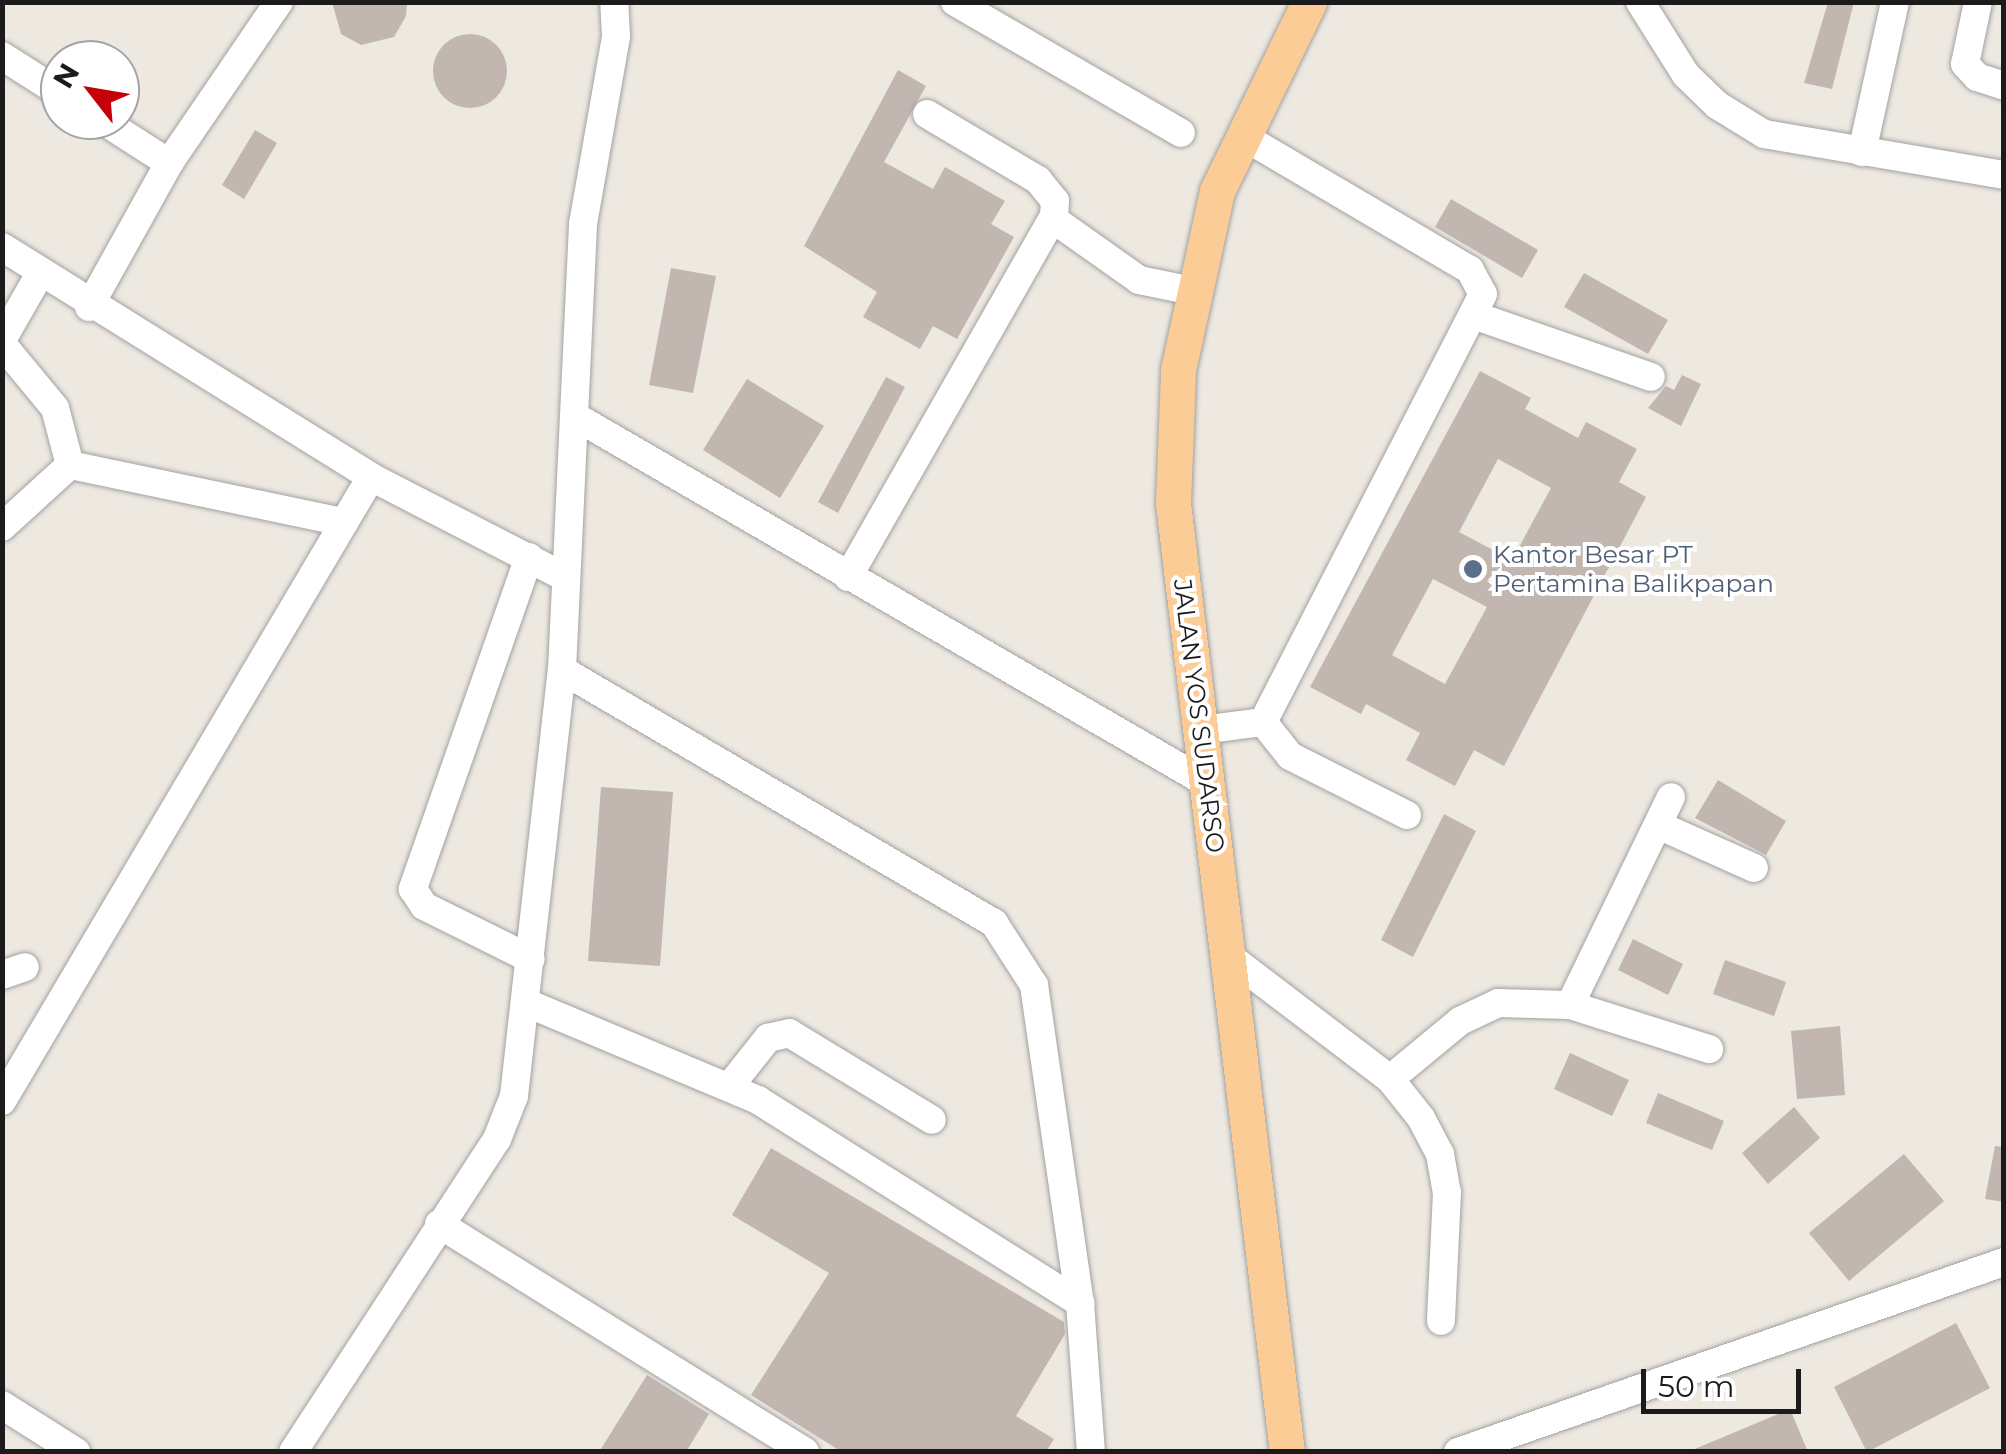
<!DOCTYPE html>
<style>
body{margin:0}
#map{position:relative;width:2006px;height:1454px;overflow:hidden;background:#ede8e0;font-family:Montserrat,sans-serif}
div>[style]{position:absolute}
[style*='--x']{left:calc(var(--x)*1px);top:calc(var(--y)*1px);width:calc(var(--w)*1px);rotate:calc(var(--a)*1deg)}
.building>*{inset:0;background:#c1b7b0}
.round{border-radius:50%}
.roads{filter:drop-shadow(0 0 2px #a2a2a2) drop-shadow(0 0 2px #a2a2a2)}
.minor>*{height:28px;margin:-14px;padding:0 14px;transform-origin:14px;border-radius:14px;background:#fff}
.major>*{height:35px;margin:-17.5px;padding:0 17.5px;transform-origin:17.5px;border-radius:17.5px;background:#fccc97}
.dots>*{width:28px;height:28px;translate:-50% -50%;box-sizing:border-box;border:5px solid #fff;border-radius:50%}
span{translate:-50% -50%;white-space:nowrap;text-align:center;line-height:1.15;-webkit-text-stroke:8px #fff;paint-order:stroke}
.service-label{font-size:25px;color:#4e5e75}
.left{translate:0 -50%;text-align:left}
.street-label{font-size:25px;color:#1b1b1b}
.frame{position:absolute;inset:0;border:5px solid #1b1b1b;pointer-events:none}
.north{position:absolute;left:40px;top:40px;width:100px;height:100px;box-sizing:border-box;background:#fff;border:2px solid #a4a4a4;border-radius:50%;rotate:301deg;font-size:28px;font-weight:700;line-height:40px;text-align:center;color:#1b1b1b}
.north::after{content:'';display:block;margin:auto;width:35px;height:45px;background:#c60009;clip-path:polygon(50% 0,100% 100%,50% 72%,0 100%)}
.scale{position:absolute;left:1641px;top:1369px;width:160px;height:45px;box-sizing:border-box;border:5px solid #1b1b1b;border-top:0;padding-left:12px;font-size:30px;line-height:35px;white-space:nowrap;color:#1b1b1b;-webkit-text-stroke:8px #fff;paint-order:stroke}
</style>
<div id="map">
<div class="building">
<div style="clip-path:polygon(332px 2px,407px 2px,406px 16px,394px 37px,361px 45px,341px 34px)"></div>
<div style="clip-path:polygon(1828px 2px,1854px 2px,1832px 89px,1804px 83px)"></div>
<div class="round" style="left:433px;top:34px;width:74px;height:74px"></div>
<div style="clip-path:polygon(898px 70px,926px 86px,884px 162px,933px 189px,945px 167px,1005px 201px,991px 224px,1014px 237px,957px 339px,933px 326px,920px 349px,863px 317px,877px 292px,804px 246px)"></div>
<div style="clip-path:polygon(255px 130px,277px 143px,244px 199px,222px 185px)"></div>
<div style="clip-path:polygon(1451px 199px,1538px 250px,1522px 278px,1435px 227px)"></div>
<div style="clip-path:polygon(671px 268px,716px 276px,693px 393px,649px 385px)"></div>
<div style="clip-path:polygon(1584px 273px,1668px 320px,1648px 354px,1564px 307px)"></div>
<div style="clip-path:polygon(evenodd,1480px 371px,1531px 398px,1525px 409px,1578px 438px,1586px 422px,1637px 449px,1619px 482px,1646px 497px,1504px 766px,1474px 750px,1455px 786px,1406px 760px,1420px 733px,1366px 704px,1361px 714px,1310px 687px,1480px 371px,1498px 459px,1551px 488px,1512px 560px,1459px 532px,1498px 459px,1480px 371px,1433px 579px,1487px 607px,1445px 684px,1392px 655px,1433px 579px)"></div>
<div style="clip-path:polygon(1682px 375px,1701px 384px,1681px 426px,1648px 408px,1666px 386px,1674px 390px)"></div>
<div style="clip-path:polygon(886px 377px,905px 387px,838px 513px,818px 502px)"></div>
<div style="clip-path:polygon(747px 379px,824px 426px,780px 498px,703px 450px)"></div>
<div style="clip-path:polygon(1718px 780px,1786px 821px,1766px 855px,1695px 818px)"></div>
<div style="clip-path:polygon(601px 787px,673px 792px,660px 966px,588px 961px)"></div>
<div style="clip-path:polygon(1444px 814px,1476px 831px,1413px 957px,1381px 940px)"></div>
<div style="clip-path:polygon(1633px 939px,1683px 964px,1668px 995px,1618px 970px)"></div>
<div style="clip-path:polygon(1725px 960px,1786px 982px,1774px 1016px,1713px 994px)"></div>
<div style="clip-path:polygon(1840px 1026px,1845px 1095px,1797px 1099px,1791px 1031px)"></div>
<div style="clip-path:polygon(1570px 1053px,1629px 1080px,1612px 1116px,1554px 1089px)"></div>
<div style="clip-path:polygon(1658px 1093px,1724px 1121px,1712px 1150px,1646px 1123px)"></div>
<div style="clip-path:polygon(1794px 1107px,1820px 1138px,1768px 1184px,1742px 1153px)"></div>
<div style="clip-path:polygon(1995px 1146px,2004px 1147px,2004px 1202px,1985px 1199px)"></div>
<div style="clip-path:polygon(771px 1148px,1064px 1322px,1065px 1334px,1016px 1416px,1054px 1439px,1046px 1452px,842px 1452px,751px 1395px,829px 1273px,732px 1215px)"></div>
<div style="clip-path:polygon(1904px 1154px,1944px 1201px,1849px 1281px,1809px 1233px)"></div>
<div style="clip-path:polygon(1956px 1323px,1990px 1388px,1867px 1452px,1834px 1387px)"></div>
<div style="clip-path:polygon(647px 1375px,709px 1414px,686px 1452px,599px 1452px)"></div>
<div style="clip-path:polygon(1790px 1409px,1808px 1452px,1690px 1452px,1690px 1451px)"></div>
</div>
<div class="roads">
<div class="minor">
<div style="--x:955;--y:2;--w:261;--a:30.1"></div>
<div style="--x:1640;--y:2;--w:86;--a:57.8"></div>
<div style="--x:1686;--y:75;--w:43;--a:44.1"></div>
<div style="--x:1717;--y:105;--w:55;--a:31.7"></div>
<div style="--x:1764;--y:134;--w:243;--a:9.7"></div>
<div style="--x:1978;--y:2;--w:63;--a:101.8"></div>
<div style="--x:1965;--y:64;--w:18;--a:47"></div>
<div style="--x:1977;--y:77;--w:28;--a:18"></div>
<div style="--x:2;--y:56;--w:69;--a:32.5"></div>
<div style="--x:102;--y:120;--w:80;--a:32.7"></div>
<div style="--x:1246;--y:138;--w:260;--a:30.5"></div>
<div style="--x:1470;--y:270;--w:27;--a:62"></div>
<div style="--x:1483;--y:294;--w:481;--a:117.2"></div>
<div style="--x:1862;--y:152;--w:154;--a:-77.6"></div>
<div style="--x:1053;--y:219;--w:105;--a:35.3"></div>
<div style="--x:1139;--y:280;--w:55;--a:11.5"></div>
<div style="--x:2;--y:247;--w:435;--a:31.9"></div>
<div style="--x:371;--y:477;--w:216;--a:27.3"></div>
<div style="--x:89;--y:307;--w:165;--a:-60.9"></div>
<div style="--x:169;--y:163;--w:195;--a:-55.7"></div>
<div style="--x:1476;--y:316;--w:185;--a:19.2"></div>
<div style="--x:2;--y:340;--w:78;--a:-60.2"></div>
<div style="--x:2;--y:344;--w:83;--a:50.4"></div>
<div style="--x:55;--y:408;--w:59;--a:75.3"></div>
<div style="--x:576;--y:417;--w:729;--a:30.12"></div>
<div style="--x:2;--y:527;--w:92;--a:-42.4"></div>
<div style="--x:70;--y:465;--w:280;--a:11.8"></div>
<div style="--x:529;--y:557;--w:352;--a:109.3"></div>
<div style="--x:413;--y:889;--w:20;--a:57"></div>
<div style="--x:424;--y:906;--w:119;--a:26.4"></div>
<div style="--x:848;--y:577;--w:416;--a:-60.3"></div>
<div style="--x:1054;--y:216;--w:15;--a:-86"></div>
<div style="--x:1055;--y:201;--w:27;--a:-129"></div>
<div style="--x:1038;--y:180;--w:129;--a:-149.3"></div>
<div style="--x:562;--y:670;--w:501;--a:30.36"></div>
<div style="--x:994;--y:923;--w:74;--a:57.2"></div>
<div style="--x:1034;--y:985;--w:321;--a:81.8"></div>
<div style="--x:1263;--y:722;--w:43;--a:51.5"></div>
<div style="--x:1290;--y:756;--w:131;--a:26.8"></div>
<div style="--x:1201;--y:730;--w:63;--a:-7.4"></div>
<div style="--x:1658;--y:825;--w:105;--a:24.1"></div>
<div style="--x:1231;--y:958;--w:200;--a:37.3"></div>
<div style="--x:1390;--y:1079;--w:50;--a:51.5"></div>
<div style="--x:1421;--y:1118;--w:41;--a:62.2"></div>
<div style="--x:1440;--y:1154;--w:39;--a:80"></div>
<div style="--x:1447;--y:1192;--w:129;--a:92.7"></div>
<div style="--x:2;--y:975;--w:24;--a:-19"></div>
<div style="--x:527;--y:1003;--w:251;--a:22.8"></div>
<div style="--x:758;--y:1100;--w:381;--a:32.2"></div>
<div style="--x:1080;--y:1303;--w:149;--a:85.8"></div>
<div style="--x:1570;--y:1005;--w:231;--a:-64.1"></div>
<div style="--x:1390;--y:1079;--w:91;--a:-39.6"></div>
<div style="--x:1460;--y:1021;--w:42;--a:-25.3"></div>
<div style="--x:1498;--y:1003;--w:72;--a:1.6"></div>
<div style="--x:1570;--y:1005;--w:146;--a:17.6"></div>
<div style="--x:729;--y:1087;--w:63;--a:-51.5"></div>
<div style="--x:768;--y:1038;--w:22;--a:-13"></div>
<div style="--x:789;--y:1033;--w:167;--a:31.3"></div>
<div style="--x:2;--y:1101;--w:725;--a:-59.4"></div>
<div style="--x:439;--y:1224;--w:431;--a:31.9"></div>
<div style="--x:2;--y:1405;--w:88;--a:32.4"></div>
<div style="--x:293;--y:1452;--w:374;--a:-56.9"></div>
<div style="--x:497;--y:1139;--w:46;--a:-68.4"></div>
<div style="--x:514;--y:1096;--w:429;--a:-83.6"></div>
<div style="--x:562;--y:670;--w:446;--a:-87.3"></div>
<div style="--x:583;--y:224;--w:191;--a:-80"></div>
<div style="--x:616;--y:36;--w:34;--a:-93"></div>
<div style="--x:1458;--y:1452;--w:578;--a:-19.19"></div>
</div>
<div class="major">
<div style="--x:1287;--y:1452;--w:956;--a:-96.85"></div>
<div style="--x:1173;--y:503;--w:133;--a:-87.8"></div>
<div style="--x:1178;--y:370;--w:183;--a:-77.7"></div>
<div style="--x:1217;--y:191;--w:210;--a:-64"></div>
</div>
</div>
<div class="dots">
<div style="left:1473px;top:569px;background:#5c6f8a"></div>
</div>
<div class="service-label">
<span class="left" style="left:1493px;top:569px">Kantor Besar PT<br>Pertamina Balikpapan</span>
</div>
<div class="street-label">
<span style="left:1199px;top:716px;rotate:83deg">JALAN YOS SUDARSO</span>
</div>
<div class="frame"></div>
<div class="north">N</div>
<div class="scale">50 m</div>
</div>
